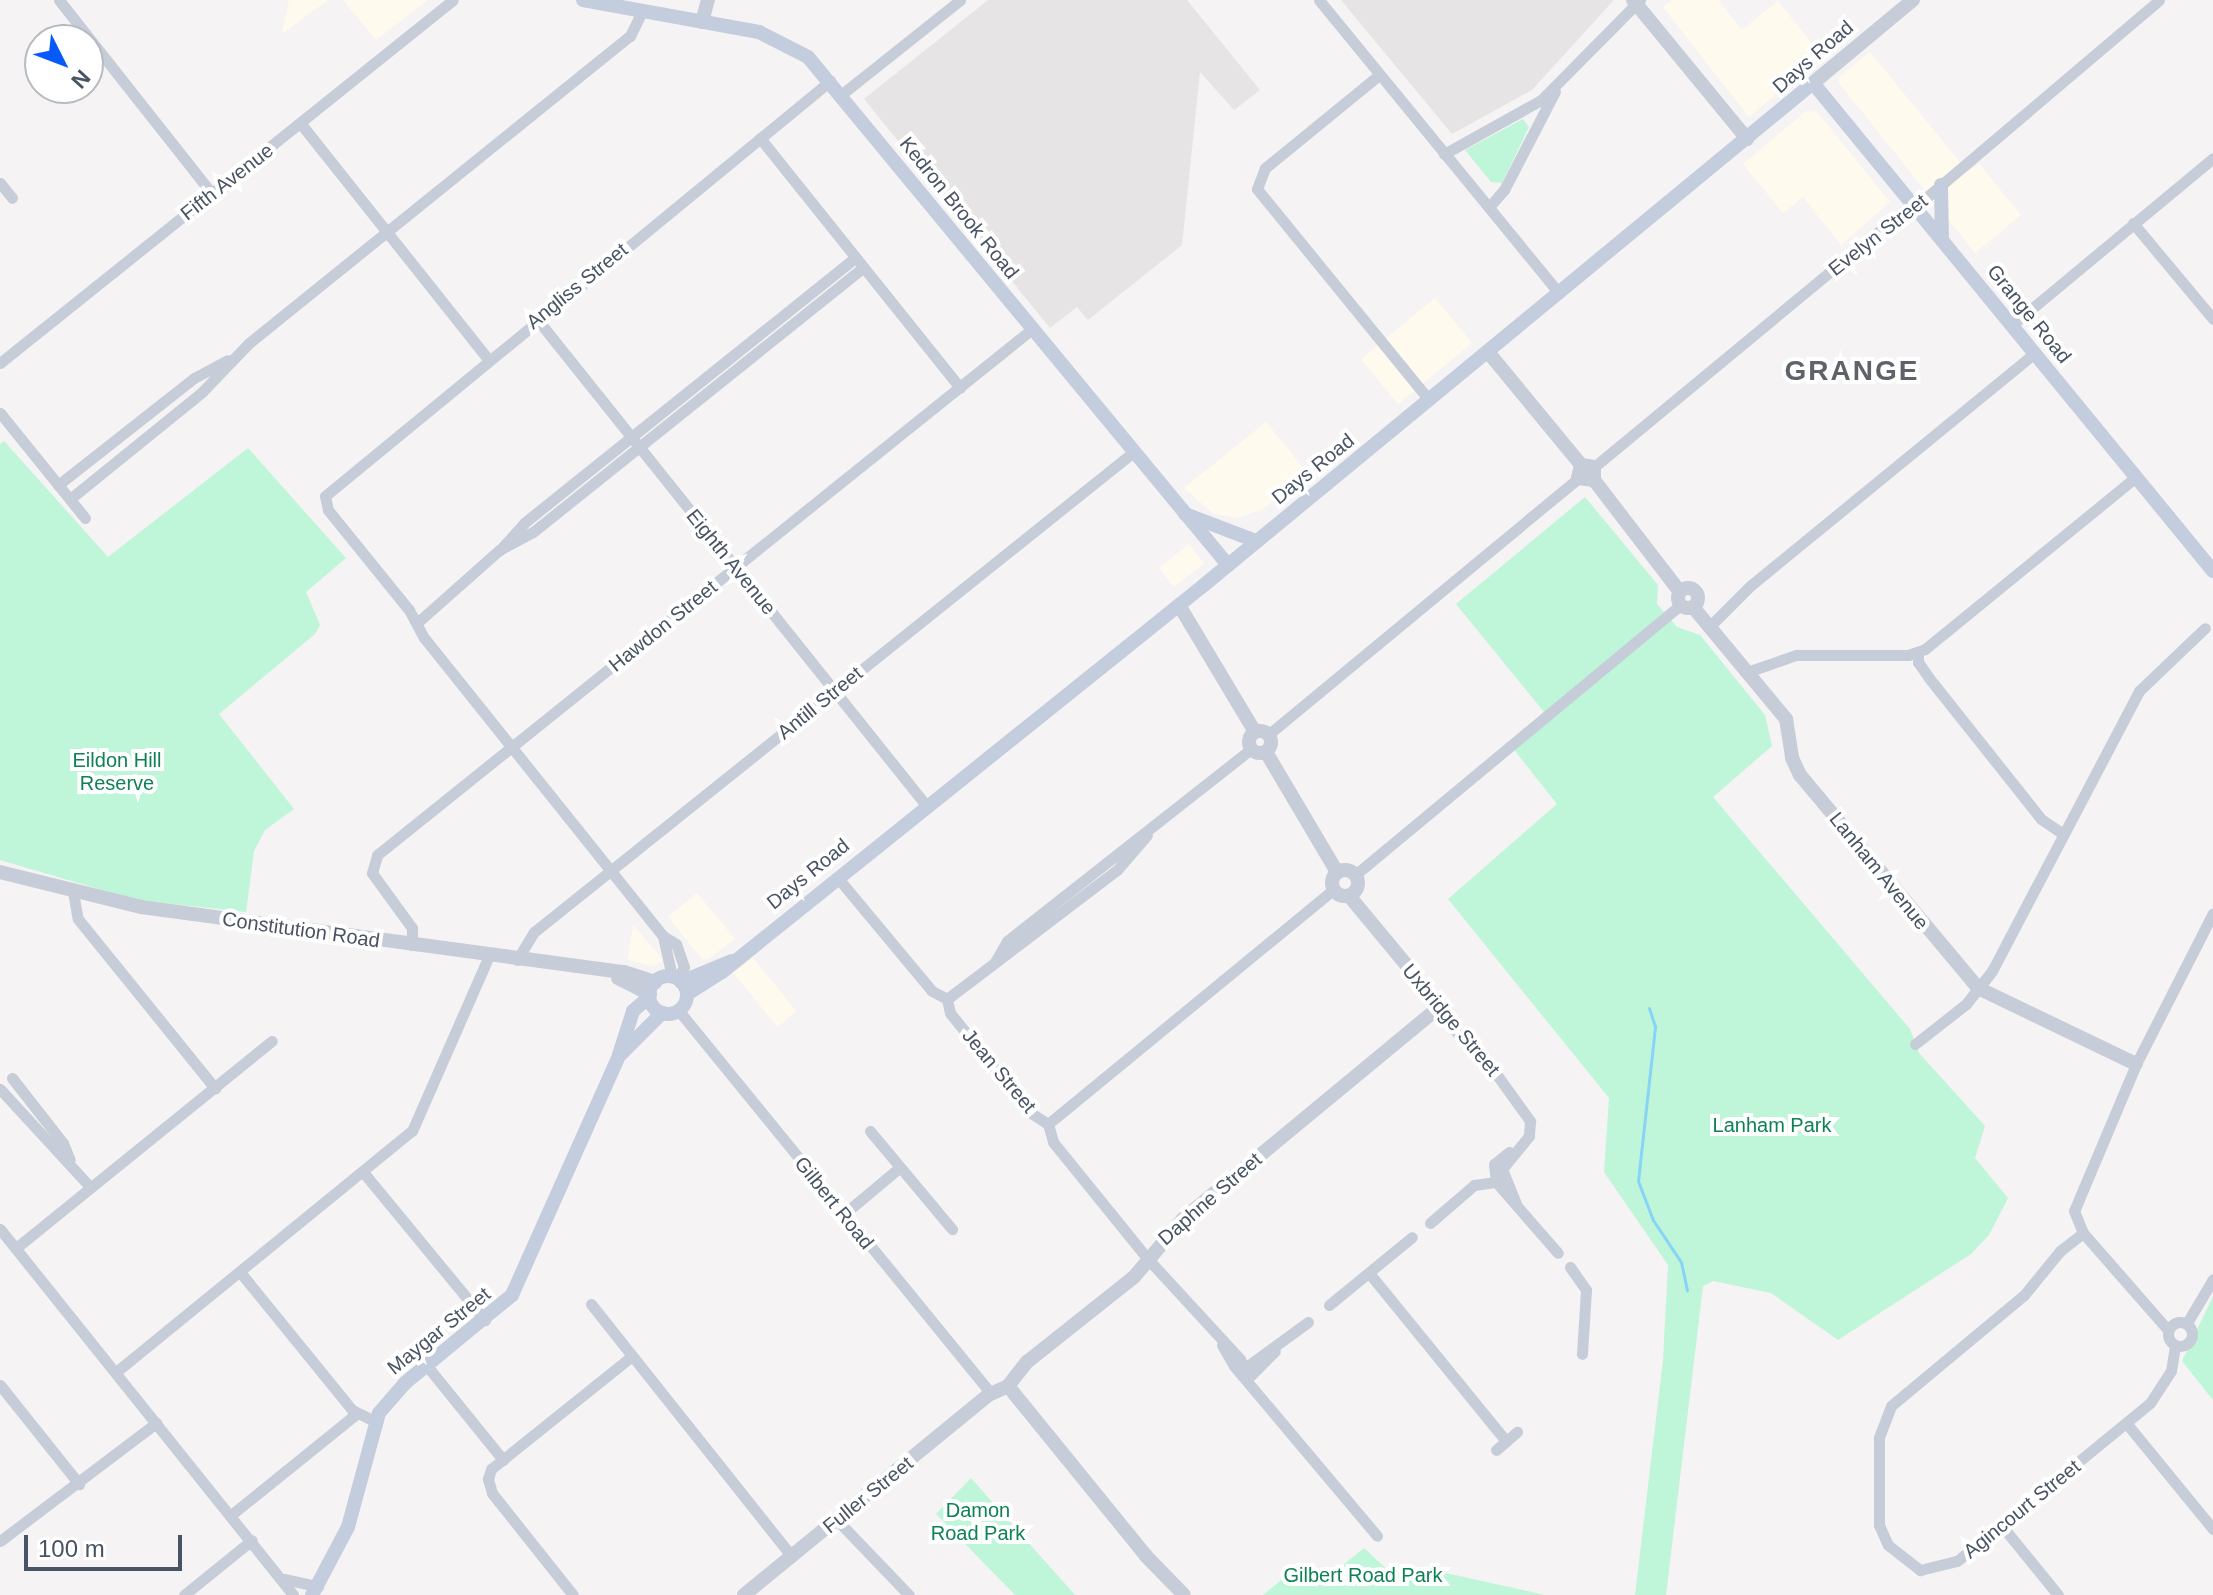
<!DOCTYPE html>
<style>
body{margin:0}
#map{position:relative;width:2213px;height:1595px;overflow:hidden;background:#f5f3f3;font-family:Arial,sans-serif}
div>[style]{position:absolute}
[style*='--x']{left:calc(var(--x)*1px);top:calc(var(--y)*1px);width:calc(var(--w)*1px);rotate:calc(var(--a)*1deg)}
.commercial>*{inset:0;background:#fefbee}
.education>*{inset:0;background:#e6e4e5}
.green>*{inset:0;background:#bff5d9}
.stream>*{height:3px;margin:-1.5px;padding:0 1.5px;transform-origin:1.5px;border-radius:1.5px;background:#88d4f6}
.minor>*{height:11px;margin:-5.5px;padding:0 5.5px;transform-origin:5.5px;border-radius:5.5px;background:#c6cdd8}
.minor>.ring{margin:-5.5px;padding:0;box-sizing:content-box;background:none;border:11px solid #c6cdd8;border-radius:50%}
.tertiary>*{height:14px;margin:-7px;padding:0 7px;transform-origin:7px;border-radius:7px;background:#c6cdd8}
.tertiary>.ring{margin:-7px;padding:0;box-sizing:content-box;background:none;border:14px solid #c6cdd8;border-radius:50%}
.secondary>*{height:14px;margin:-7px;padding:0 7px;transform-origin:7px;border-radius:7px;background:#c4cddd}
.secondary>.ring{margin:-7px;padding:0;box-sizing:content-box;background:none;border:14px solid #c4cddd;border-radius:50%}
span{translate:-50% -50%;white-space:nowrap;text-align:center;line-height:1.15;-webkit-text-stroke:8px #fff;paint-order:stroke}
.street-label{font-size:20px;color:#485363}
.park-label{font-size:20px;color:#0e8254}
.district-label{font-size:28px;color:#5e6269;font-weight:700;letter-spacing:2px}
.north{position:absolute;left:24px;top:24px;width:80px;height:80px;box-sizing:border-box;background:#fff;border:2px solid #b6bac1;border-radius:50%;rotate:132deg;font-size:22px;font-weight:700;line-height:32px;text-align:center;color:#485363}
.north::after{content:'';display:block;margin:auto;width:28px;height:36px;background:#0859f9;clip-path:polygon(50% 0,100% 100%,50% 72%,0 100%)}
.scale{position:absolute;left:24px;top:1535px;width:158px;height:36px;box-sizing:border-box;border:4px solid #485363;border-top:0;padding-left:10px;font-size:24px;line-height:28px;white-space:nowrap;color:#485363;-webkit-text-stroke:6px #fff;paint-order:stroke}
</style>
<div id="map">
<div class="commercial">
<div style="clip-path:polygon(289px 0,328px 0,282px 34px)"></div>
<div style="clip-path:polygon(343px 0,428px 0,376px 40px)"></div>
<div style="clip-path:polygon(1672px 0,1718px 0,1742px 30px,1778px 1px,1822px 56px,1749px 117px,1663px 7px)"></div>
<div style="clip-path:polygon(1870px 52px,1968px 172px,1979px 164px,2021px 215px,1975px 253px,1839px 83px,1839px 77px)"></div>
<div style="clip-path:polygon(1806px 111px,1817px 112px,1890px 202px,1841px 245px,1803px 197px,1783px 213px,1743px 164px)"></div>
<div style="clip-path:polygon(1435px 298px,1472px 343px,1398px 404px,1361px 359px)"></div>
<div style="clip-path:polygon(1266px 422px,1310px 476px,1261px 510px,1238px 518px,1214px 514px,1184px 488px)"></div>
<div style="clip-path:polygon(1189px 544px,1204px 563px,1174px 587px,1159px 568px)"></div>
<div style="clip-path:polygon(697px 893px,735px 939px,708px 959px,702px 959px,668px 917px)"></div>
<div style="clip-path:polygon(633px 925px,663px 960px,654px 966px,628px 960px)"></div>
<div style="clip-path:polygon(753px 958px,796px 1011px,778px 1027px,733px 973px)"></div>
</div>
<div class="education">
<div style="clip-path:polygon(988px 0,1187px 0,1260px 90px,1234px 110px,1200px 72px,1182px 245px,1088px 320px,1077px 307px,1050px 328px,864px 99px)"></div>
<div style="clip-path:polygon(1341px 0,1613px 0,1613px 1px,1532px 90px,1452px 134px)"></div>
</div>
<div class="green">
<div style="clip-path:polygon(1523px 119px,1529px 127px,1502px 183px,1491px 182px,1465px 150px)"></div>
<div style="clip-path:polygon(4px 441px,108px 557px,248px 448px,346px 558px,306px 592px,320px 625px,315px 634px,219px 714px,294px 809px,265px 830px,254px 851px,246px 912px,136px 900px,0 860px,0 444px)"></div>
<div style="clip-path:polygon(1585px 497px,1658px 585px,1657px 604px,1677px 627px,1700px 635px,1765px 715px,1772px 746px,1713px 797px,1910px 1029px,1919px 1053px,1985px 1126px,1975px 1158px,2008px 1198px,1989px 1235px,1971px 1254px,1838px 1340px,1771px 1293px,1713px 1281px,1703px 1286px,1666px 1595px,1635px 1595px,1663px 1360px,1668px 1265px,1604px 1172px,1609px 1098px,1448px 899px,1557px 804px,1511px 746px,1548px 717px,1456px 604px)"></div>
<div style="clip-path:polygon(2213px 1296px,2213px 1400px,2182px 1361px)"></div>
<div style="clip-path:polygon(971px 1478px,1075px 1595px,1015px 1595px,936px 1514px)"></div>
<div style="clip-path:polygon(1364px 1548px,1391px 1573px,1423px 1568px,1545px 1595px,1263px 1595px,1297px 1567px,1316px 1587px)"></div>
</div>
<div class="stream">
<div style="--x:1649;--y:1008;--w:20;--a:72"></div>
<div style="--x:1655;--y:1027;--w:155;--a:96.3"></div>
<div style="--x:1638;--y:1181;--w:42;--a:69"></div>
<div style="--x:1653;--y:1220;--w:50;--a:56.3"></div>
<div style="--x:1681;--y:1262;--w:29;--a:78"></div>
</div>
<div class="minor">
<div style="--x:59;--y:0;--w:247;--a:51.7"></div>
<div style="--x:1319;--y:0;--w:379;--a:50.7"></div>
<div style="--x:1379;--y:75;--w:147;--a:140.8"></div>
<div style="--x:1265;--y:168;--w:22;--a:111"></div>
<div style="--x:1257;--y:189;--w:272;--a:50.8"></div>
<div style="--x:842;--y:94;--w:151;--a:-38.5"></div>
<div style="--x:301;--y:124;--w:299;--a:51.5"></div>
<div style="--x:760;--y:138;--w:320;--a:51.3"></div>
<div style="--x:1444;--y:154;--w:111;--a:-29.1"></div>
<div style="--x:1541;--y:100;--w:141;--a:-45.3"></div>
<div style="--x:0;--y:183;--w:19;--a:51"></div>
<div style="--x:1489;--y:207;--w:23;--a:-49"></div>
<div style="--x:1504;--y:190;--w:111;--a:-62.7"></div>
<div style="--x:2133;--y:223;--w:125;--a:50.2"></div>
<div style="--x:537;--y:319;--w:621;--a:51.34"></div>
<div style="--x:2012;--y:325;--w:261;--a:-39.7"></div>
<div style="--x:0;--y:363;--w:580;--a:-38.71"></div>
<div style="--x:0;--y:413;--w:135;--a:51"></div>
<div style="--x:1594;--y:467;--w:403;--a:-39.6"></div>
<div style="--x:1905;--y:210;--w:26;--a:-31"></div>
<div style="--x:1927;--y:197;--w:304;--a:-40.3"></div>
<div style="--x:58;--y:485;--w:173;--a:-38.2"></div>
<div style="--x:194;--y:378;--w:38;--a:-28"></div>
<div style="--x:70;--y:499;--w:170;--a:-39"></div>
<div style="--x:202;--y:392;--w:68;--a:-46.2"></div>
<div style="--x:249;--y:343;--w:489;--a:-38.9"></div>
<div style="--x:630;--y:36;--w:28;--a:-64"></div>
<div style="--x:500;--y:550;--w:36;--a:-48"></div>
<div style="--x:524;--y:523;--w:424;--a:-38.7"></div>
<div style="--x:418;--y:622;--w:108;--a:-41.6"></div>
<div style="--x:499;--y:550;--w:38;--a:-28"></div>
<div style="--x:533;--y:532;--w:422;--a:-38.7"></div>
<div style="--x:1711;--y:625;--w:55;--a:-45"></div>
<div style="--x:1750;--y:586;--w:368;--a:-39.3"></div>
<div style="--x:1918;--y:652;--w:10;--a:90"></div>
<div style="--x:1918;--y:662;--w:19;--a:55"></div>
<div style="--x:1929;--y:678;--w:180;--a:51.5"></div>
<div style="--x:2041;--y:819;--w:27;--a:34"></div>
<div style="--x:1750;--y:671;--w:49;--a:-19.2"></div>
<div style="--x:1796;--y:655;--w:112;--a:0"></div>
<div style="--x:1908;--y:655;--w:18;--a:-19"></div>
<div style="--x:1925;--y:649;--w:272;--a:-39.2"></div>
<div style="--x:1269;--y:734;--w:401;--a:-39.6"></div>
<div style="--x:1355;--y:875;--w:424;--a:-39.7"></div>
<div style="--x:837;--y:877;--w:148;--a:50.2"></div>
<div style="--x:932;--y:991;--w:17;--a:28"></div>
<div style="--x:947;--y:999;--w:14;--a:78"></div>
<div style="--x:950;--y:1013;--w:129;--a:51"></div>
<div style="--x:1031;--y:1113;--w:20;--a:33"></div>
<div style="--x:1048;--y:1124;--w:19;--a:74"></div>
<div style="--x:1053;--y:1142;--w:149;--a:51"></div>
<div style="--x:1147;--y:1258;--w:137;--a:47.4"></div>
<div style="--x:1240;--y:1359;--w:21;--a:67"></div>
<div style="--x:73;--y:892;--w:27;--a:80"></div>
<div style="--x:78;--y:919;--w:218;--a:51"></div>
<div style="--x:663;--y:936;--w:42;--a:77.6"></div>
<div style="--x:412;--y:945;--w:17;--a:-90"></div>
<div style="--x:412;--y:928;--w:68;--a:-126"></div>
<div style="--x:372;--y:873;--w:19;--a:-74"></div>
<div style="--x:377;--y:855;--w:840;--a:-38.77"></div>
<div style="--x:517;--y:960;--w:33;--a:-59"></div>
<div style="--x:534;--y:932;--w:766;--a:-38.69"></div>
<div style="--x:995;--y:962;--w:24;--a:-60"></div>
<div style="--x:1007;--y:941;--w:310;--a:-38.2"></div>
<div style="--x:677;--y:979;--w:14;--a:-60"></div>
<div style="--x:684;--y:967;--w:24;--a:-109"></div>
<div style="--x:676;--y:944;--w:15;--a:-148"></div>
<div style="--x:663;--y:936;--w:382;--a:-128.7"></div>
<div style="--x:424;--y:638;--w:32;--a:-118"></div>
<div style="--x:409;--y:610;--w:129;--a:-129"></div>
<div style="--x:328;--y:510;--w:14;--a:-102"></div>
<div style="--x:325;--y:496;--w:654;--a:-39.41"></div>
<div style="--x:947;--y:999;--w:213;--a:-37.2"></div>
<div style="--x:1117;--y:870;--w:46;--a:-49.4"></div>
<div style="--x:1436;--y:1010;--w:89;--a:46.8"></div>
<div style="--x:1497;--y:1075;--w:57;--a:54.3"></div>
<div style="--x:1530;--y:1121;--w:15;--a:94"></div>
<div style="--x:1529;--y:1136;--w:43;--a:129.3"></div>
<div style="--x:1502;--y:1169;--w:37;--a:68"></div>
<div style="--x:679;--y:1011;--w:493;--a:50.8"></div>
<div style="--x:1915;--y:1044;--w:65;--a:-38.1"></div>
<div style="--x:1966;--y:1004;--w:42;--a:-51.8"></div>
<div style="--x:1992;--y:971;--w:316;--a:-62.3"></div>
<div style="--x:2139;--y:691;--w:91;--a:-43.7"></div>
<div style="--x:12;--y:1078;--w:83;--a:51.9"></div>
<div style="--x:63;--y:1143;--w:18;--a:68"></div>
<div style="--x:0;--y:1089;--w:133;--a:47.4"></div>
<div style="--x:1048;--y:1124;--w:369;--a:-39.4"></div>
<div style="--x:870;--y:1131;--w:128;--a:50.1"></div>
<div style="--x:1509;--y:1152;--w:19;--a:141"></div>
<div style="--x:1494;--y:1164;--w:18;--a:84"></div>
<div style="--x:1496;--y:1182;--w:94;--a:48.9"></div>
<div style="--x:363;--y:1172;--w:192;--a:50.5"></div>
<div style="--x:844;--y:1214;--w:72;--a:-39.9"></div>
<div style="--x:1430;--y:1223;--w:58;--a:-40.8"></div>
<div style="--x:1474;--y:1185;--w:28;--a:-8"></div>
<div style="--x:0;--y:1229;--w:469;--a:51.3"></div>
<div style="--x:2083;--y:1233;--w:29;--a:142"></div>
<div style="--x:2060;--y:1251;--w:57;--a:129.3"></div>
<div style="--x:2024;--y:1295;--w:173;--a:140.2"></div>
<div style="--x:1891;--y:1406;--w:34;--a:111"></div>
<div style="--x:1879;--y:1438;--w:87;--a:90"></div>
<div style="--x:1879;--y:1525;--w:22;--a:66"></div>
<div style="--x:1888;--y:1545;--w:41;--a:38"></div>
<div style="--x:1920;--y:1570;--w:38;--a:-14"></div>
<div style="--x:1957;--y:1561;--w:249;--a:-39.3"></div>
<div style="--x:2150;--y:1403;--w:38;--a:-57"></div>
<div style="--x:2171;--y:1371;--w:26;--a:-81"></div>
<div style="--x:16;--y:1248;--w:329;--a:-39"></div>
<div style="--x:1570;--y:1267;--w:28;--a:55"></div>
<div style="--x:1586;--y:1290;--w:64;--a:93.6"></div>
<div style="--x:240;--y:1272;--w:178;--a:50.9"></div>
<div style="--x:352;--y:1410;--w:25;--a:26"></div>
<div style="--x:1369;--y:1273;--w:217;--a:50.8"></div>
<div style="--x:591;--y:1304;--w:323;--a:51.5"></div>
<div style="--x:1329;--y:1305;--w:107;--a:-39.3"></div>
<div class="ring" style="left:2168px;top:1322px;width:13px;height:13px"></div>
<div style="--x:2187;--y:1323;--w:51;--a:-59.4"></div>
<div style="--x:2168;--y:1330;--w:129;--a:-131.2"></div>
<div style="--x:2083;--y:1233;--w:24;--a:-112"></div>
<div style="--x:2074;--y:1211;--w:160;--a:-67.1"></div>
<div style="--x:2136;--y:1064;--w:169;--a:-63"></div>
<div style="--x:1222;--y:1345;--w:24;--a:60"></div>
<div style="--x:1234;--y:1366;--w:222;--a:49.9"></div>
<div style="--x:427;--y:1366;--w:121;--a:51"></div>
<div style="--x:1241;--y:1371;--w:83;--a:-36.2"></div>
<div style="--x:116;--y:1372;--w:382;--a:-39.2"></div>
<div style="--x:412;--y:1131;--w:191;--a:-66.3"></div>
<div style="--x:1248;--y:1378;--w:38;--a:-45"></div>
<div style="--x:0;--y:1385;--w:127;--a:51.4"></div>
<div style="--x:2127;--y:1424;--w:136;--a:50.7"></div>
<div style="--x:1496;--y:1450;--w:28;--a:-41"></div>
<div style="--x:231;--y:1515;--w:161;--a:-38.9"></div>
<div style="--x:837;--y:1520;--w:104;--a:46.2"></div>
<div style="--x:2002;--y:1526;--w:89;--a:50.9"></div>
<div style="--x:0;--y:1541;--w:196;--a:-37.1"></div>
<div style="--x:284;--y:1579;--w:35;--a:12"></div>
<div style="--x:184;--y:1595;--w:87;--a:-39"></div>
<div style="--x:573;--y:1595;--w:130;--a:-128.5"></div>
<div style="--x:492;--y:1493;--w:15;--a:-106"></div>
<div style="--x:488;--y:1479;--w:10;--a:-73"></div>
<div style="--x:491;--y:1469;--w:181;--a:-38.7"></div>
</div>
<div class="tertiary">
<div style="--x:1633;--y:0;--w:180;--a:50.6"></div>
<div style="--x:702;--y:22;--w:23;--a:-75"></div>
<div style="--x:1813;--y:83;--w:130;--a:-39.7"></div>
<div style="--x:1488;--y:352;--w:146;--a:50.5"></div>
<div style="--x:1594;--y:480;--w:16;--a:-173"></div>
<div style="--x:1578;--y:478;--w:13;--a:-77"></div>
<div style="--x:1581;--y:465;--w:13;--a:9"></div>
<div style="--x:1594;--y:467;--w:13;--a:90"></div>
<div style="--x:1594;--y:480;--w:141;--a:52.5"></div>
<div class="ring" style="left:1678px;top:588px;width:6px;height:6px"></div>
<div style="--x:1179;--y:605;--w:148;--a:59.1"></div>
<div style="--x:1693;--y:607;--w:146;--a:50.3"></div>
<div style="--x:1786;--y:719;--w:39;--a:81"></div>
<div style="--x:1792;--y:758;--w:19;--a:65"></div>
<div style="--x:1800;--y:775;--w:278;--a:50.1"></div>
<div style="--x:1978;--y:988;--w:175;--a:25.7"></div>
<div class="ring" style="left:1249px;top:731px;width:8px;height:8px"></div>
<div style="--x:1266;--y:752;--w:139;--a:59.4"></div>
<div class="ring" style="left:1332px;top:870px;width:12px;height:12px"></div>
<div style="--x:0;--y:872;--w:145;--a:13.9"></div>
<div style="--x:141;--y:907;--w:487;--a:7.7"></div>
<div style="--x:624;--y:972;--w:33;--a:18"></div>
<div style="--x:618;--y:978;--w:36;--a:27"></div>
<div style="--x:1008;--y:1386;--w:219;--a:50.9"></div>
<div style="--x:1146;--y:1556;--w:54;--a:45.7"></div>
<div style="--x:744;--y:1595;--w:315;--a:-39.3"></div>
<div style="--x:988;--y:1395;--w:22;--a:-24"></div>
<div style="--x:1008;--y:1386;--w:31;--a:-52"></div>
<div style="--x:1027;--y:1362;--w:137;--a:-38.5"></div>
<div style="--x:1134;--y:1277;--w:76;--a:-49.8"></div>
<div style="--x:1183;--y:1219;--w:328;--a:-39.6"></div>
<div style="--x:1436;--y:1010;--w:21;--a:-113"></div>
<div style="--x:1428;--y:991;--w:124;--a:-129.7"></div>
</div>
<div class="secondary">
<div style="--x:583;--y:0;--w:179;--a:10.3"></div>
<div style="--x:759;--y:32;--w:55;--a:27"></div>
<div style="--x:808;--y:57;--w:659;--a:50.42"></div>
<div style="--x:1941;--y:185;--w:55;--a:89"></div>
<div style="--x:1185;--y:514;--w:76;--a:20.8"></div>
<div class="ring" style="left:649px;top:976px;width:24px;height:24px"></div>
<div style="--x:681;--y:982;--w:55;--a:-22.4"></div>
<div style="--x:687;--y:994;--w:41;--a:-32.2"></div>
<div style="--x:722;--y:972;--w:618;--a:-38.76"></div>
<div style="--x:1204;--y:585;--w:789;--a:-39.5"></div>
<div style="--x:1813;--y:83;--w:631;--a:50.66"></div>
<div style="--x:619;--y:1055;--w:46;--a:-72.3"></div>
<div style="--x:633;--y:1011;--w:21;--a:-41"></div>
<div style="--x:312;--y:1595;--w:77;--a:-62.1"></div>
<div style="--x:348;--y:1527;--w:118;--a:-74.8"></div>
<div style="--x:379;--y:1413;--w:40;--a:-49"></div>
<div style="--x:405;--y:1383;--w:139;--a:-39.4"></div>
<div style="--x:512;--y:1295;--w:262;--a:-65.9"></div>
<div style="--x:619;--y:1056;--w:61;--a:-45"></div>
</div>
<div class="street-label">
<span style="left:1813px;top:57px;rotate:-41deg">Days Road</span>
<span style="left:227px;top:182px;rotate:-38deg">Fifth Avenue</span>
<span style="left:959px;top:208px;rotate:51deg">Kedron Brook Road</span>
<span style="left:1878px;top:235px;rotate:-38deg">Evelyn Street</span>
<span style="left:577px;top:286px;rotate:-39deg">Angliss Street</span>
<span style="left:2029px;top:314px;rotate:51deg">Grange Road</span>
<span style="left:1313px;top:469px;rotate:-39deg">Days Road</span>
<span style="left:731px;top:562px;rotate:51deg">Eighth Avenue</span>
<span style="left:663px;top:626px;rotate:-39deg">Hawdon Street</span>
<span style="left:820px;top:703px;rotate:-39deg">Antill Street</span>
<span style="left:1879px;top:871px;rotate:51deg">Lanham Avenue</span>
<span style="left:808px;top:874px;rotate:-39deg">Days Road</span>
<span style="left:301px;top:930px;rotate:8deg">Constitution Road</span>
<span style="left:1451px;top:1020px;rotate:50deg">Uxbridge Street</span>
<span style="left:999px;top:1071px;rotate:50deg">Jean Street</span>
<span style="left:1210px;top:1199px;rotate:-41deg">Daphne Street</span>
<span style="left:834px;top:1203px;rotate:51deg">Gilbert Road</span>
<span style="left:439px;top:1331px;rotate:-39deg">Maygar Street</span>
<span style="left:868px;top:1495px;rotate:-39deg">Fuller Street</span>
<span style="left:2022px;top:1509px;rotate:-39deg">Agincourt Street</span>
</div>
<div class="park-label">
<span style="left:117px;top:772px">Eildon Hill<br>Reserve</span>
<span style="left:1772px;top:1125px">Lanham Park</span>
<span style="left:978px;top:1522px">Damon<br>Road Park</span>
<span style="left:1363px;top:1575px">Gilbert Road Park</span>
</div>
<div class="district-label">
<span style="left:1852px;top:371px">GRANGE</span>
</div>
<div class="north">N</div>
<div class="scale">100 m</div>
</div>
